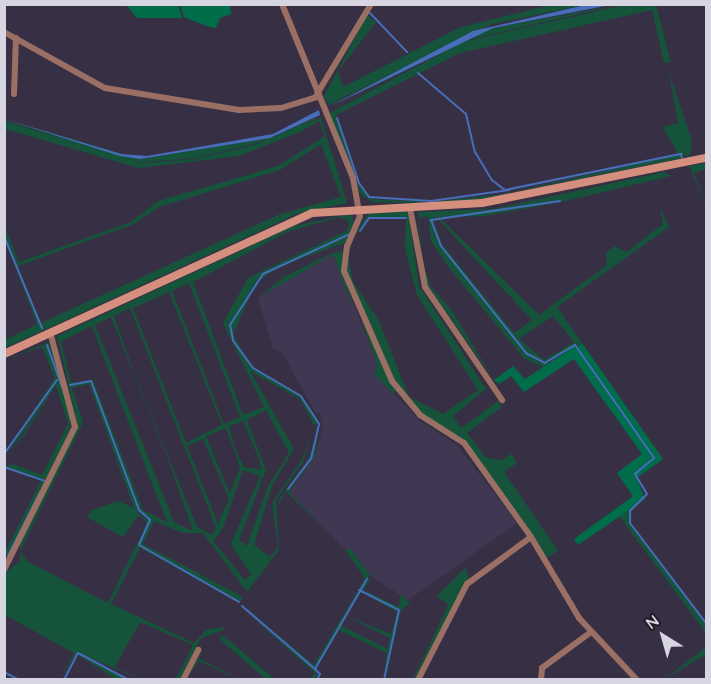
<!DOCTYPE html>
<style>
body{margin:0}
#map{position:relative;width:711px;height:684px;overflow:hidden;background:#373045;font-family:Quicksand,sans-serif}
div>[style]{position:absolute}
[style*='--x']{left:calc(var(--x)*1px);top:calc(var(--y)*1px);width:calc(var(--w)*1px);rotate:calc(var(--a)*1deg)}
.built>*{inset:0;background:#403752}
.green>*{inset:0;background:#15543b}
.forest>*{inset:0;background:#006d4a}
.water>*{inset:0;background:#476dbb}
.stream>*{height:2px;margin:-1px;padding:0 1px;transform-origin:1px;border-radius:1px;background:#476dbb}
.street>*{height:6px;margin:-3px;padding:0 3px;transform-origin:3px;border-radius:3px;background:#9b6f64}
.secondary>*{height:8px;margin:-4px;padding:0 4px;transform-origin:4px;border-radius:4px;background:#d48f7e}
span{translate:-50% -50%;white-space:nowrap;text-align:center;line-height:1.15;-webkit-text-stroke:6px #1d1a24;paint-order:stroke}
.frame{position:absolute;inset:0;border:6px solid #d8d5e2;pointer-events:none}
.north{position:absolute;left:633px;top:606px;width:60px;height:60px;-webkit-text-stroke:4px #1d1a24;paint-order:stroke;rotate:323deg;font-size:16px;font-weight:700;line-height:24px;text-align:center;color:#d8d5e2}
.north::after{content:'';display:block;margin:auto;width:21px;height:27px;background:#d8d5e2;clip-path:polygon(50% 0,100% 100%,50% 72%,0 100%)}
</style>
<div id="map">
<div class="built">
<div style="clip-path:polygon(334px 253px,376px 361px,375px 374px,420px 421px,457px 445px,517px 523px,408px 600px,372px 577px,350px 548px,345px 550px,289px 492px,315px 456px,323px 426px,320px 412px,316px 414px,283px 354px,273px 348px,258px 298px)"></div>
</div>
<div class="green">
<div style="clip-path:polygon(550px 5px,585px 5px,492px 24px,329px 105px,324px 96px,367px 15px,376px 22px,338px 71px,343px 87px,461px 27px)"></div>
<div style="clip-path:polygon(618px 5px,462px 41px,329px 110px,453px 43px,493px 28px)"></div>
<div style="clip-path:polygon(624px 5px,656px 5px,671px 62px,664px 63px,652px 10px,460px 53px,336px 115px,358px 184px,372px 199px,431px 202px,502px 194px,681px 154px,682px 158px,480px 199px,418px 203px,372px 202px,361px 194px,330px 113px,462px 42px)"></div>
<div style="clip-path:polygon(669px 72px,692px 141px,690px 157px,678px 154px,663px 127px,678px 123px)"></div>
<div style="clip-path:polygon(320px 116px,301px 128px,253px 144px,196px 158px,143px 162px,118px 157px,4px 119px,140px 159px,270px 138px)"></div>
<div style="clip-path:polygon(321px 118px,347px 203px,299px 213px,5px 348px,5px 340px,37px 324px,4px 238px,42px 329px,41px 323px,278px 215px,341px 197px,321px 144px,280px 170px,159px 207px,134px 224px,18px 266px,5px 235px,5px 227px,19px 262px,131px 222px,158px 201px,278px 166px,325px 136px,319px 121px,302px 131px,239px 156px,139px 168px,5px 129px,5px 121px,142px 163px,196px 159px,254px 145px)"></div>
<div style="clip-path:polygon(706px 163px,706px 169px,694px 173px,706px 206px,689px 166px)"></div>
<div style="clip-path:polygon(evenodd,664px 172px,671px 176px,561px 202px,485px 216px,439px 217px,539px 315px,607px 265px,606px 252px,615px 246px,627px 252px,663px 224px,660px 207px,669px 227px,557px 307px,582px 343px,545px 363px,527px 352px,457px 267px,438px 239px,435px 225px,431px 217px,435px 236px,441px 247px,526px 353px,540px 363px,549px 363px,542px 367px,524px 358px,450px 269px,431px 241px,428px 216px,419px 218px,422px 261px,431px 287px,453px 312px,494px 380px,427px 284px,421px 265px,418px 212px,493px 209px,664px 172px,433px 217px,436px 217px,532px 320px,514px 333px,442px 244px,433px 217px,664px 172px,553px 316px,574px 342px,544px 360px,519px 339px,553px 316px)"></div>
<div style="clip-path:polygon(408px 211px,419px 286px,486px 389px,453px 416px,461px 428px,498px 401px,502px 407px,467px 433px,486px 458px,502px 460px,511px 454px,517px 463px,504px 472px,558px 551px,546px 558px,465px 441px,429px 420px,398px 388px,347px 275px,348px 256px,353px 282px,379px 321px,409px 397px,443px 414px,478px 390px,417px 295px,405px 249px,406px 218px,369px 218px,353px 237px,369px 213px)"></div>
<div style="clip-path:polygon(evenodd,350px 214px,354px 221px,349px 235px,258px 278px,229px 329px,253px 369px,301px 396px,317px 418px,312px 454px,288px 490px,313px 454px,321px 411px,315px 456px,289px 492px,328px 533px,286px 492px,279px 504px,279px 524px,279px 500px,307px 461px,312px 449px,316px 428px,300px 399px,250px 371px,294px 449px,272px 486px,254px 545px,270px 557px,278px 546px,272px 503px,302px 459px,312px 433px,303px 462px,276px 500px,279px 550px,247px 592px,203px 533px,183px 533px,154px 521px,143px 544px,243px 597px,240px 602px,140px 545px,150px 520px,139px 510px,91px 381px,70px 385px,90px 382px,139px 513px,149px 521px,138px 546px,239px 604px,140px 548px,111px 604px,194px 643px,206px 630px,225px 627px,222px 631px,201px 638px,180px 679px,176px 679px,193px 645px,140px 622px,115px 667px,139px 679px,77px 652px,61px 679px,74px 653px,5px 615px,5px 573px,20px 561px,20px 543px,78px 425px,57px 336px,294px 226px,350px 214px,340px 217px,349px 221px,348px 230px,248px 278px,223px 323px,264px 407px,243px 415px,193px 282px,287px 232px,340px 217px,350px 214px,189px 283px,240px 417px,224px 424px,172px 291px,189px 283px,350px 214px,169px 292px,222px 425px,186px 443px,133px 308px,169px 292px,350px 214px,130px 308px,216px 528px,212px 535px,197px 527px,135px 375px,114px 316px,130px 308px,350px 214px,111px 317px,167px 456px,193px 531px,174px 522px,95px 325px,111px 317px,350px 214px,92px 326px,154px 489px,168px 523px,143px 510px,93px 380px,71px 383px,61px 341px,92px 326px,350px 214px,89px 384px,134px 508px,118px 501px,92px 510px,87px 517px,123px 537px,139px 515px,147px 523px,108px 603px,28px 562px,20px 551px,83px 422px,72px 388px,89px 384px,350px 214px,266px 410px,289px 453px,268px 486px,247px 546px,239px 540px,266px 470px,247px 420px,266px 410px,350px 214px,243px 421px,259px 459px,261px 470px,244px 467px,235px 449px,229px 426px,243px 421px,350px 214px,226px 428px,240px 467px,230px 494px,206px 436px,226px 428px,350px 214px,203px 439px,229px 499px,218px 524px,187px 446px,203px 439px,350px 214px,243px 470px,260px 476px,231px 544px,251px 574px,245px 580px,213px 541px,223px 528px,243px 470px)"></div>
<div style="clip-path:polygon(348px 236px,345px 243px,279px 266px,255px 285px,233px 334px,246px 359px,231px 336px,231px 326px,253px 284px,278px 265px)"></div>
<div style="clip-path:polygon(342px 251px,352px 307px,333px 254px,258px 298px,284px 277px,332px 253px)"></div>
<div style="clip-path:polygon(361px 318px,396px 391px,393px 394px,374px 374px,377px 365px)"></div>
<div style="clip-path:polygon(49px 342px,72px 408px,74px 425px,68px 442px,5px 568px,34px 502px,7px 556px,5px 552px,41px 481px,5px 468px,45px 481px,64px 448px,70px 434px,73px 421px,70px 406px,47px 345px,71px 416px,69px 433px,45px 480px,5px 467px,13px 464px,42px 475px,68px 424px,56px 385px,24px 436px,5px 457px,23px 435px,56px 382px,22px 434px,5px 454px,55px 378px,42px 347px,5px 360px)"></div>
<div style="clip-path:polygon(632px 508px,631px 526px,706px 624px,706px 633px,619px 516px)"></div>
<div style="clip-path:polygon(350px 548px,370px 575px,315px 668px,242px 604px,314px 665px,365px 578px,345px 550px)"></div>
<div style="clip-path:polygon(466px 567px,469px 580px,416px 679px,413px 680px,448px 605px,437px 596px)"></div>
<div style="clip-path:polygon(375px 574px,363px 590px,399px 607px,400px 594px,410px 603px,401px 611px,386px 679px,400px 610px,360px 590px)"></div>
<div style="clip-path:polygon(359px 591px,399px 610px,383px 679px,387px 653px,339px 630px,315px 669px,340px 625px,388px 649px,390px 638px,346px 616px,391px 634px,397px 612px)"></div>
<div style="clip-path:polygon(240px 607px,317px 672px,316px 679px,311px 679px,315px 673px)"></div>
<div style="clip-path:polygon(223px 635px,274px 679px,266px 679px,219px 639px)"></div>
<div style="clip-path:polygon(706px 647px,706px 654px,665px 679px)"></div>
<div style="clip-path:polygon(202px 652px,199px 658px,238px 679px,199px 661px,184px 680px)"></div>
<div style="clip-path:polygon(78px 653px,120px 676px,128px 679px,116px 679px,78px 655px,65px 679px)"></div>
</div>
<div class="forest">
<div style="clip-path:polygon(126px 5px,178px 5px,182px 18px,137px 18px)"></div>
<div style="clip-path:polygon(180px 5px,230px 5px,231px 14px,220px 18px,216px 28px,206px 26px,184px 17px)"></div>
<div style="clip-path:polygon(582px 343px,663px 459px,637px 478px,636px 472px,654px 457px,577px 347px)"></div>
<div style="clip-path:polygon(575px 346px,653px 457px,635px 474px,645px 499px,578px 545px,574px 539px,633px 496px,617px 473px,642px 454px,574px 359px,524px 392px,511px 376px,499px 384px,494px 380px,513px 366px,525px 379px)"></div>
</div>
<div class="water">
<div style="clip-path:polygon(585px 5px,610px 5px,493px 28px,329px 107px,473px 31px)"></div>
<div style="clip-path:polygon(319px 110px,320px 115px,270px 138px,140px 159px,120px 156px,4px 119px,121px 154px,147px 156px,273px 134px)"></div>
</div>
<div class="stream">
<div style="--x:370;--y:13;--w:54;--a:46.5"></div>
<div style="--x:418;--y:73;--w:63;--a:40.5"></div>
<div style="--x:466;--y:114;--w:39;--a:77"></div>
<div style="--x:475;--y:152;--w:33;--a:59"></div>
<div style="--x:492;--y:180;--w:16;--a:38"></div>
<div style="--x:505;--y:190;--w:180;--a:-11.6"></div>
<div style="--x:681;--y:154;--w:4;--a:76"></div>
<div style="--x:337;--y:118;--w:69;--a:71.3"></div>
<div style="--x:359;--y:183;--w:17;--a:54"></div>
<div style="--x:369;--y:197;--w:62;--a:3.7"></div>
<div style="--x:431;--y:201;--w:79;--a:-8"></div>
<div style="--x:560;--y:201;--w:130;--a:171.6"></div>
<div style="--x:431;--y:220;--w:28;--a:69"></div>
<div style="--x:441;--y:246;--w:137;--a:51.5"></div>
<div style="--x:526;--y:353;--w:21;--a:28"></div>
<div style="--x:545;--y:363;--w:35;--a:-31"></div>
<div style="--x:575;--y:345;--w:138;--a:55"></div>
<div style="--x:654;--y:458;--w:25;--a:140"></div>
<div style="--x:635;--y:474;--w:23;--a:59"></div>
<div style="--x:647;--y:494;--w:24;--a:135"></div>
<div style="--x:630;--y:511;--w:12;--a:90"></div>
<div style="--x:630;--y:523;--w:126;--a:52.8"></div>
<div style="--x:360;--y:231;--w:16;--a:-55"></div>
<div style="--x:369;--y:218;--w:37;--a:0"></div>
<div style="--x:4;--y:236;--w:100;--a:67.6"></div>
<div style="--x:47;--y:345;--w:45;--a:70.3"></div>
<div style="--x:70;--y:385;--w:21;--a:-11"></div>
<div style="--x:91;--y:381;--w:138;--a:69.6"></div>
<div style="--x:139;--y:510;--w:15;--a:42"></div>
<div style="--x:150;--y:520;--w:27;--a:114"></div>
<div style="--x:139;--y:545;--w:115;--a:29.7"></div>
<div style="--x:4;--y:454;--w:91;--a:-54.4"></div>
<div style="--x:4;--y:467;--w:43;--a:18.9"></div>
<div style="--x:288;--y:489;--w:38;--a:-53"></div>
<div style="--x:311;--y:459;--w:36;--a:-77"></div>
<div style="--x:319;--y:424;--w:33;--a:-123"></div>
<div style="--x:301;--y:396;--w:56;--a:-149.7"></div>
<div style="--x:253;--y:368;--w:34;--a:-126"></div>
<div style="--x:233;--y:340;--w:15;--a:-101"></div>
<div style="--x:230;--y:325;--w:61;--a:-57.1"></div>
<div style="--x:263;--y:274;--w:96;--a:-24.7"></div>
<div style="--x:8;--y:556;--w:72;--a:-63.4"></div>
<div style="--x:359;--y:590;--w:45;--a:26.6"></div>
<div style="--x:399;--y:610;--w:72;--a:102.1"></div>
<div style="--x:242;--y:606;--w:96;--a:40.8"></div>
<div style="--x:315;--y:669;--w:104;--a:-60"></div>
<div style="--x:315;--y:669;--w:7;--a:45"></div>
<div style="--x:320;--y:674;--w:7;--a:117"></div>
<div style="--x:4;--y:672;--w:17;--a:28"></div>
<div style="--x:64;--y:680;--w:30;--a:-63"></div>
<div style="--x:78;--y:653;--w:58;--a:27.9"></div>
</div>
<div class="street">
<div style="--x:282;--y:4;--w:188;--a:67.8"></div>
<div style="--x:353;--y:178;--w:39;--a:80"></div>
<div style="--x:360;--y:216;--w:33;--a:113"></div>
<div style="--x:347;--y:246;--w:25;--a:97"></div>
<div style="--x:344;--y:271;--w:120;--a:66.4"></div>
<div style="--x:392;--y:381;--w:44;--a:50.5"></div>
<div style="--x:420;--y:415;--w:52;--a:32.5"></div>
<div style="--x:464;--y:443;--w:115;--a:54.5"></div>
<div style="--x:531;--y:537;--w:94;--a:59.3"></div>
<div style="--x:579;--y:618;--w:85;--a:46.9"></div>
<div style="--x:4;--y:32;--w:115;--a:29"></div>
<div style="--x:105;--y:88;--w:136;--a:9.3"></div>
<div style="--x:239;--y:110;--w:42;--a:-2.7"></div>
<div style="--x:281;--y:108;--w:39;--a:-17"></div>
<div style="--x:14;--y:94;--w:56;--a:-88"></div>
<div style="--x:317;--y:94;--w:105;--a:-59"></div>
<div style="--x:410;--y:208;--w:80;--a:79.2"></div>
<div style="--x:425;--y:287;--w:137;--a:55.7"></div>
<div style="--x:4;--y:570;--w:160;--a:-63.6"></div>
<div style="--x:75;--y:427;--w:98;--a:-104.7"></div>
<div style="--x:183;--y:680;--w:34;--a:-63"></div>
<div style="--x:418;--y:680;--w:108;--a:-63"></div>
<div style="--x:467;--y:584;--w:79;--a:-36.3"></div>
<div style="--x:541;--y:680;--w:12;--a:-85"></div>
<div style="--x:542;--y:668;--w:61;--a:-36.3"></div>
</div>
<div class="secondary">
<div style="--x:4;--y:354;--w:339;--a:-24.6"></div>
<div style="--x:312;--y:213;--w:170;--a:-3.4"></div>
<div style="--x:482;--y:203;--w:228;--a:-11.4"></div>
</div>
<div class="frame"></div>
<div class="north">N</div>
</div>
